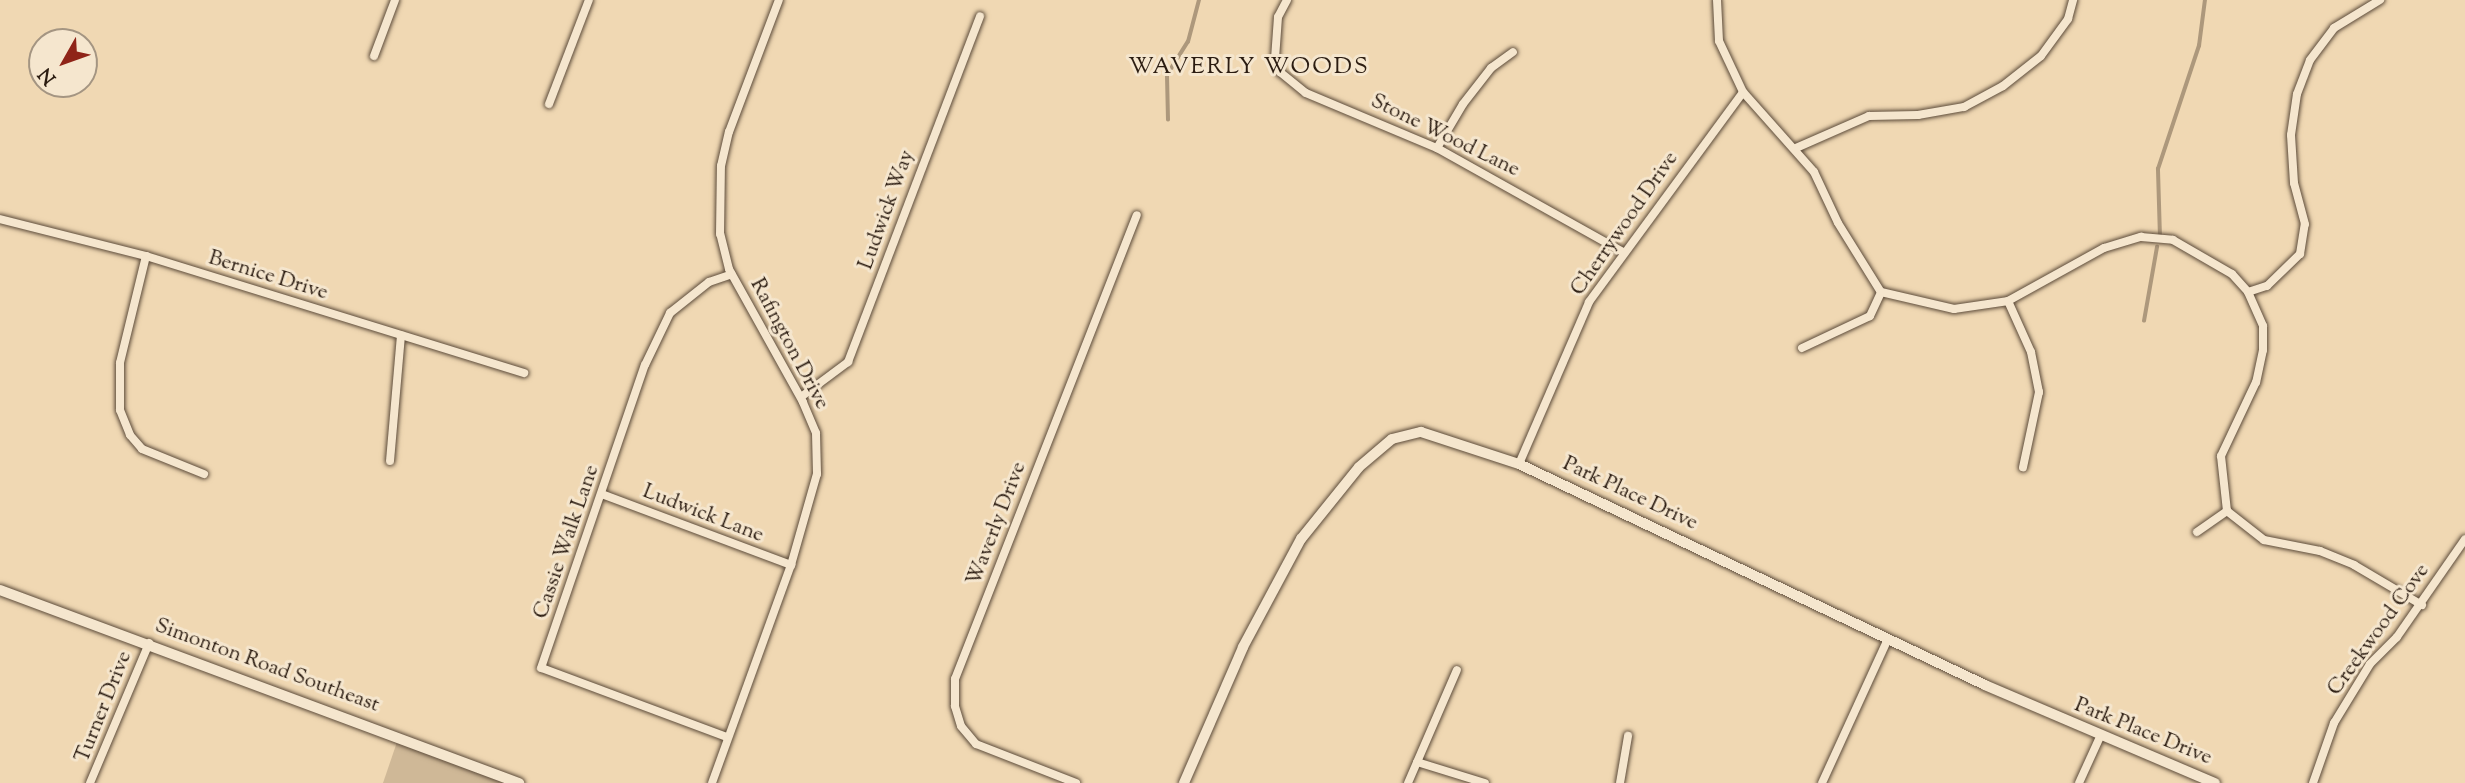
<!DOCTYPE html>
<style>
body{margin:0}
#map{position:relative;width:2465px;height:783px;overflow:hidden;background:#f0d8b3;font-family:"Sorts Mill Goudy",serif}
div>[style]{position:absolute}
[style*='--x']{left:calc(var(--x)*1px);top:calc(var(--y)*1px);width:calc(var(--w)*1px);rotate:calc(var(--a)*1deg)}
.green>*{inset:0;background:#cfb897}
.stream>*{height:3.5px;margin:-1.75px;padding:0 1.75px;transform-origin:1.75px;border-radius:1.75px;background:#ad987c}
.roads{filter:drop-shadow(0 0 2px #5c4b3a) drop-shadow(0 0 2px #5c4b3a)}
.minor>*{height:8px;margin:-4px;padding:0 4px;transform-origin:4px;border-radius:4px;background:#f5e6ce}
.tertiary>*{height:10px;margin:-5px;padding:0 5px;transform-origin:5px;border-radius:5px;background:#f5e6ce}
span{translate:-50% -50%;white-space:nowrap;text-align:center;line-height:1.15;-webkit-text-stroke:6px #f5e6ce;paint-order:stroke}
.street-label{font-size:21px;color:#2b1c11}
.neighbourhood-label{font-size:23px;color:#2b1c11;letter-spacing:2px}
.north{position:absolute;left:28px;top:28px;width:70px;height:70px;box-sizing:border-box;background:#f5e6ce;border:2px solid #a49582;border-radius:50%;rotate:230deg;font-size:19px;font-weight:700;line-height:28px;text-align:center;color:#2b1c11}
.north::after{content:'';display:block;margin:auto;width:24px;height:32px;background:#8f2418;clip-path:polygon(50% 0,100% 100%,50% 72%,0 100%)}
</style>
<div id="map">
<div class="green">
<div style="clip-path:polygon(397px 742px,506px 783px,383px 783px)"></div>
</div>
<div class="stream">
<div style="--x:1168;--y:120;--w:45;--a:-91.3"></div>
<div style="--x:1167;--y:75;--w:39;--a:-58"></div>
<div style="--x:1188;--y:42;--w:43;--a:-75.3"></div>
<div style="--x:2160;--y:238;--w:69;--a:-91.7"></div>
<div style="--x:2158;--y:169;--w:130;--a:-71.6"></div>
<div style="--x:2199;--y:46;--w:46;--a:-82.6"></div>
<div style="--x:2144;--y:321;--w:75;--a:-80"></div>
</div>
<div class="roads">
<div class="minor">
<div style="--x:1287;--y:0;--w:19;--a:118"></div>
<div style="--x:1278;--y:17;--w:42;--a:94.1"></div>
<div style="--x:1275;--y:59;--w:14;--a:69"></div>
<div style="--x:1280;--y:72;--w:33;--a:39"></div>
<div style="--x:1306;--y:93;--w:142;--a:22.8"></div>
<div style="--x:1437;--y:148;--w:213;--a:29.2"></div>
<div style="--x:1717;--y:0;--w:41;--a:87.2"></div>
<div style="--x:1719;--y:41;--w:56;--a:64.8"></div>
<div style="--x:1743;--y:92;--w:107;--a:48.4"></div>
<div style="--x:1814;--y:172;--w:56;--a:64.8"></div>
<div style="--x:1838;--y:223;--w:81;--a:58.1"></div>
<div style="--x:1881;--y:292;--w:75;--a:13.1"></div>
<div style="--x:1954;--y:309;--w:55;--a:-8.4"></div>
<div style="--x:2008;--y:301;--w:110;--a:-28.9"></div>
<div style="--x:2104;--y:248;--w:39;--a:-17"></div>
<div style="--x:2141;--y:237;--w:32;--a:5"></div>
<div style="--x:2173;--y:240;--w:68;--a:30"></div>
<div style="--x:2232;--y:274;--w:24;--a:48"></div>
<div style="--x:2248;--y:292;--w:37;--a:66"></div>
<div style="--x:2263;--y:326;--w:24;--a:90"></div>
<div style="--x:2263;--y:350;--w:33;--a:102"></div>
<div style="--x:2256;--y:382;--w:82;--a:115.3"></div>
<div style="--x:2221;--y:456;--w:55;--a:83.8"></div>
<div style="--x:2227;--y:511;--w:47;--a:38.1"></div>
<div style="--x:2264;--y:540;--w:57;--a:11.1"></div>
<div style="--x:2320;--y:551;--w:37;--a:22"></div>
<div style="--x:2354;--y:565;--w:79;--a:30.5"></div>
<div style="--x:374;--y:56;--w:60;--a:-69.4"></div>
<div style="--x:549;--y:104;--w:111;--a:-69"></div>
<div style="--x:1437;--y:148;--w:51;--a:-59.4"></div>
<div style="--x:1463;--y:104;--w:46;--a:-52.1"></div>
<div style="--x:1491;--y:68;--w:27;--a:-36"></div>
<div style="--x:1796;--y:148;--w:80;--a:-23.7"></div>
<div style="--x:1869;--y:116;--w:49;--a:-1.2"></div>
<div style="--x:1918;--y:115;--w:47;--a:-9.9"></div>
<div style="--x:1964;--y:107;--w:44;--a:-28.3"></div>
<div style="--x:2003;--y:86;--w:48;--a:-38.3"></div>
<div style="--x:2041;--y:56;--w:46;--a:-53.9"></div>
<div style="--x:2068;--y:19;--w:20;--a:-75"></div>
<div style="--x:0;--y:219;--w:151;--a:14.2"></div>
<div style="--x:146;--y:256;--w:396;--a:17.2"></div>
<div style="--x:146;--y:256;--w:110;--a:103.7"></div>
<div style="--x:120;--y:363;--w:47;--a:90"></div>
<div style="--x:120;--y:410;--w:27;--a:68"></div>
<div style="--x:130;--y:435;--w:18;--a:49"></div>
<div style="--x:142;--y:449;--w:67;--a:22"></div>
<div style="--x:2248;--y:292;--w:20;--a:-18"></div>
<div style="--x:2267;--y:286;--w:46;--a:-44.1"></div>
<div style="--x:2300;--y:254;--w:30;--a:-81"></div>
<div style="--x:2305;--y:224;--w:42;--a:-105"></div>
<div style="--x:2294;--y:183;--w:48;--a:-93.6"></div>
<div style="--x:2291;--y:135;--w:41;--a:-81.7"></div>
<div style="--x:2297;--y:94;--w:36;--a:-69"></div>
<div style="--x:2310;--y:60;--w:40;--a:-53"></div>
<div style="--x:2334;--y:28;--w:54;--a:-31.3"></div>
<div style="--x:2008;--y:301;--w:56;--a:65.7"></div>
<div style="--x:2031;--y:352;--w:41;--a:78.7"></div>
<div style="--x:2039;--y:392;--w:77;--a:102"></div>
<div style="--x:1802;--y:348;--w:75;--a:-25.2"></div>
<div style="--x:1870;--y:316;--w:26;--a:-65"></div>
<div style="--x:801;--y:397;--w:59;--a:-36.7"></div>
<div style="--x:848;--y:362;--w:370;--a:-69.1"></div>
<div style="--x:390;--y:461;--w:126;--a:-85"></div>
<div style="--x:1519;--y:464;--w:176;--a:-66.6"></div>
<div style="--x:1589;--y:302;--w:260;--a:-53.7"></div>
<div style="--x:604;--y:495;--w:200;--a:20.5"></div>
<div style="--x:2197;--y:532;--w:37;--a:-35"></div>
<div style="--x:727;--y:737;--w:198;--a:-159.6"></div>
<div style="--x:541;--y:668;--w:320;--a:-71.1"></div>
<div style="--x:645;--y:365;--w:58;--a:-64.3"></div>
<div style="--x:670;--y:313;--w:50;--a:-38.5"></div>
<div style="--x:709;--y:282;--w:24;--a:-19"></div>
<div style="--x:1417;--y:762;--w:71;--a:17.2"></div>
<div style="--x:90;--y:783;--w:152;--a:-67.1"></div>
<div style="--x:712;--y:783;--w:232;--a:-70.1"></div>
<div style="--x:791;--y:565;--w:95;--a:-74.1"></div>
<div style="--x:817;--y:474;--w:41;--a:-91.4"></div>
<div style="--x:816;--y:433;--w:34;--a:-113"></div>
<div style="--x:803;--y:402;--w:152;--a:-119.1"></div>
<div style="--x:729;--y:269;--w:36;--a:-104"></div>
<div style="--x:720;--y:234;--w:68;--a:-89.2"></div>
<div style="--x:721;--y:166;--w:35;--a:-77"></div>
<div style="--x:729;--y:132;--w:141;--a:-69.3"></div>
<div style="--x:1076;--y:783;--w:107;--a:-158.7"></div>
<div style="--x:976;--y:744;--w:23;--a:-130"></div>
<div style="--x:961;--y:726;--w:21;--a:-107"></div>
<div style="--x:955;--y:706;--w:27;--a:-90"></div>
<div style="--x:955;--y:679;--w:498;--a:-68.6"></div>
<div style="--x:1408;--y:783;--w:123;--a:-66.6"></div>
<div style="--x:1620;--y:783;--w:48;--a:-80.3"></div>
<div style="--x:1822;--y:783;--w:158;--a:-65.4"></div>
<div style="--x:2079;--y:783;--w:51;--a:-65.5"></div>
<div style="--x:2313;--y:783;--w:64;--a:-70.7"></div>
<div style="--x:2334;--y:723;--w:69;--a:-58.6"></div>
<div style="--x:2370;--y:664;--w:38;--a:-45"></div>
<div style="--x:2397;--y:637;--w:119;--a:-55.2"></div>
</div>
<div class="tertiary">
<div style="--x:0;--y:590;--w:554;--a:20.4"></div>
<div style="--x:1184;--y:783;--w:148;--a:-66.5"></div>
<div style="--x:1243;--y:647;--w:123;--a:-61.8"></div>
<div style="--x:1301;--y:539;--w:92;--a:-51.1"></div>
<div style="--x:1359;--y:467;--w:43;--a:-40.3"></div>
<div style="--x:1392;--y:439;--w:30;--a:-14"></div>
<div style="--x:1421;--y:432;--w:103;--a:18.1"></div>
<div style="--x:1519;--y:464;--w:516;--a:25.37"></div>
<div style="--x:1985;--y:685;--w:250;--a:23.1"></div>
</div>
</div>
<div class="street-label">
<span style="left:1445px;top:136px;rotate:26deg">Stone Wood Lane</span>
<span style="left:887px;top:210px;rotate:-70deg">Ludwick Way</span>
<span style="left:1625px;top:224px;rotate:-55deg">Cherrywood Drive</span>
<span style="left:268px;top:276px;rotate:17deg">Bernice Drive</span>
<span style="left:789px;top:344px;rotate:62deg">Rafington Drive</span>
<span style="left:1630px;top:494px;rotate:25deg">Park Place Drive</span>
<span style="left:703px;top:514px;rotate:21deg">Ludwick Lane</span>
<span style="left:997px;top:524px;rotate:-69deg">Waverly Drive</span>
<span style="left:567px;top:542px;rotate:-71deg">Cassie Walk Lane</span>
<span style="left:2379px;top:630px;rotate:-54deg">Creekwood Cove</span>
<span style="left:267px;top:666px;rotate:20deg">Simonton Road Southeast</span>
<span style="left:104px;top:707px;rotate:-68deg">Turner Drive</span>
<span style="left:2143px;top:732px;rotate:22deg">Park Place Drive</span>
</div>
<div class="neighbourhood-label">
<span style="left:1249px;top:68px">WAVERLY WOODS</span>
</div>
<div class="north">N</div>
</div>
